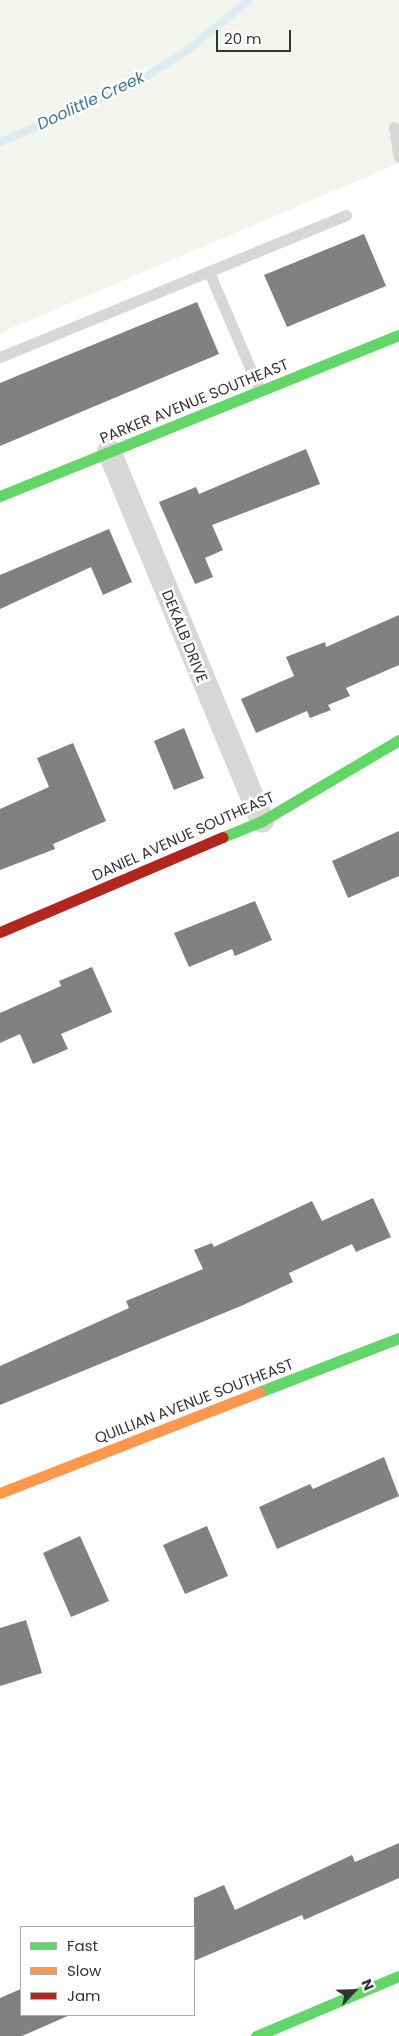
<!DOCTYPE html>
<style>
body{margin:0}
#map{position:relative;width:399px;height:2036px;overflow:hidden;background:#fff;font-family:Poppins,sans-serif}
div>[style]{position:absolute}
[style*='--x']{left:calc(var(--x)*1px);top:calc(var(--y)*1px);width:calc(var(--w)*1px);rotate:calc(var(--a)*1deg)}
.green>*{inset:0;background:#f1f5ed}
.stream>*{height:8px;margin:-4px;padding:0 4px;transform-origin:4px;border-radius:4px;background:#ddebf3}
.building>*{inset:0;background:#818181}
.lane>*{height:11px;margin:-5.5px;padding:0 5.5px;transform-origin:5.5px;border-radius:5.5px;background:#d7d7d7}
.street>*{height:24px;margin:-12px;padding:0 12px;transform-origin:12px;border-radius:12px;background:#d7d7d7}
.fast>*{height:11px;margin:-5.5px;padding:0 5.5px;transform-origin:5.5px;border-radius:5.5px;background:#63d668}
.slow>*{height:11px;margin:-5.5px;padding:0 5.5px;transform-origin:5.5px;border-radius:5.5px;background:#ff974d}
.jam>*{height:11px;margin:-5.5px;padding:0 5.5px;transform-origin:5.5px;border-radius:5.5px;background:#b3261e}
span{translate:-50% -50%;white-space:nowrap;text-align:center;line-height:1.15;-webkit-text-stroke:5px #fff;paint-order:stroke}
.street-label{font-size:15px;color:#333}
.water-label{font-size:16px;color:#3f7597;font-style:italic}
.legend{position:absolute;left:20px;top:1926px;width:175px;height:90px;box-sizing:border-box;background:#fff;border:1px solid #adadad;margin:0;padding:6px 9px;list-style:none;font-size:15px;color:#333}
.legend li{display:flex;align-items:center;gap:10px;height:25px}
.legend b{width:25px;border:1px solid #adadad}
.north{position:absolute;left:329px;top:1966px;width:50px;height:50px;-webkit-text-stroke:4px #fff;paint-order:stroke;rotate:66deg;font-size:14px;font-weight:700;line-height:20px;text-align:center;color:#333}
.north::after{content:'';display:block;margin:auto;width:18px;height:22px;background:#333;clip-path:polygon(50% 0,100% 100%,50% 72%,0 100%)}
.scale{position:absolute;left:216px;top:30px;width:75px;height:22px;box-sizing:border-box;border:2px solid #333;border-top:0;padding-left:6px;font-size:15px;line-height:18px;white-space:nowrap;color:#333;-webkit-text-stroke:4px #fff;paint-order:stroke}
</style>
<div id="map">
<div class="green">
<div style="clip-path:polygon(0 0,399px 0,399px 163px,0 333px)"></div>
</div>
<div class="stream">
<div style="--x:0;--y:142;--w:145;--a:-23.2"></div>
<div style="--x:133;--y:85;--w:67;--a:-32.7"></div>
<div style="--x:189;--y:49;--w:77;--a:-39.2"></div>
</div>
<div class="building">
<div style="clip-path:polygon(364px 234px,386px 286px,287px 327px,264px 275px)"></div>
<div style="clip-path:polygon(197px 302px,219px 354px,0 446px,0 383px)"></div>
<div style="clip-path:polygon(306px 449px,320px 484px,212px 525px,223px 550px,205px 558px,213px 577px,195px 584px,159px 502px,196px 487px,199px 494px)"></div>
<div style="clip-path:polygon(109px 529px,132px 582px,103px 595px,91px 567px,0 609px,0 575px)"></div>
<div style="clip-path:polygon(399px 615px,399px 665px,346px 688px,350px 696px,328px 705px,331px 710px,310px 718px,307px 711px,256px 733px,241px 699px,294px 676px,286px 657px,325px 642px,326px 647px)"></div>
<div style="clip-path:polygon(184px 728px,204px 778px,174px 790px,154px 741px)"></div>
<div style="clip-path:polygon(73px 743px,106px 821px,53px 844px,55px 849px,0 870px,0 809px,49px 787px,37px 758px)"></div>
<div style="clip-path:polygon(399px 831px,399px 876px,348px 898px,332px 861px)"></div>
<div style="clip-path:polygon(255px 901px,272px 940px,235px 956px,232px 949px,189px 967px,174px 933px)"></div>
<div style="clip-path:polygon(92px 967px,112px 1012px,61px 1034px,68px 1049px,33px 1064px,20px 1034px,0 1043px,0 1013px,61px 986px,59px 981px)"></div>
<div style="clip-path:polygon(373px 1198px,391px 1237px,356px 1252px,352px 1244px,289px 1273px,293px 1282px,241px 1306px,0 1405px,0 1366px,129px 1308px,126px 1301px,203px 1269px,194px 1250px,212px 1243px,214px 1247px,312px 1201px,322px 1221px)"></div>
<div style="clip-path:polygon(384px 1457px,399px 1496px,277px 1549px,259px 1507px,310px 1484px,313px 1489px)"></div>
<div style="clip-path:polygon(207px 1526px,228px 1576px,185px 1594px,163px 1545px)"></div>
<div style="clip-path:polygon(80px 1536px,109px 1601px,71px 1617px,43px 1553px)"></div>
<div style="clip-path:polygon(26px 1620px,42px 1673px,0 1686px,0 1628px)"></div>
<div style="clip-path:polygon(399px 1843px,399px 1878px,304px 1920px,302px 1915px,194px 1961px,194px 1898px,224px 1885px,235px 1910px,352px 1855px,355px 1862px)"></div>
<div style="clip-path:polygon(21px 1989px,21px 2015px,70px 2015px,22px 2036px,0 2036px,0 1998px)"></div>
</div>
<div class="lane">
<div style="--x:394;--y:127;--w:30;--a:81"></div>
<div style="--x:209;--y:272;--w:129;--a:66.8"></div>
<div style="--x:0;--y:357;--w:374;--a:-22.3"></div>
</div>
<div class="street">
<div style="--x:109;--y:451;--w:400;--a:67.5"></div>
</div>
<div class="fast">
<div style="--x:0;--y:496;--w:430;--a:-22"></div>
<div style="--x:223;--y:837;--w:42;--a:-22.3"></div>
<div style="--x:262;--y:821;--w:159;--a:-30.6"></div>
<div style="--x:259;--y:1392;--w:150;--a:-21.1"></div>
<div style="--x:256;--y:2036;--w:155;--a:-22.8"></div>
</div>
<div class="slow">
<div style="--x:0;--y:1493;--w:278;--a:-21.3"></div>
</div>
<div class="jam">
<div style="--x:0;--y:932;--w:242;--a:-23.1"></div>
</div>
<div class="street-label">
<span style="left:194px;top:401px;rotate:-22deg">PARKER AVENUE SOUTHEAST</span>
<span style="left:185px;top:636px;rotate:68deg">DEKALB DRIVE</span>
<span style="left:183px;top:836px;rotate:-24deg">DANIEL AVENUE SOUTHEAST</span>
<span style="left:194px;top:1401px;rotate:-21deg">QUILLIAN AVENUE SOUTHEAST</span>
</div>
<div class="water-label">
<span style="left:91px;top:101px;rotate:-25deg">Doolittle Creek</span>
</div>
<ul class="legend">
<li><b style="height:6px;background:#63d668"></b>Fast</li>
<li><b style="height:6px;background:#ff974d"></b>Slow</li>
<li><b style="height:6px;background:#b3261e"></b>Jam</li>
</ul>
<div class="north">N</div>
<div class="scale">20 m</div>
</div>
